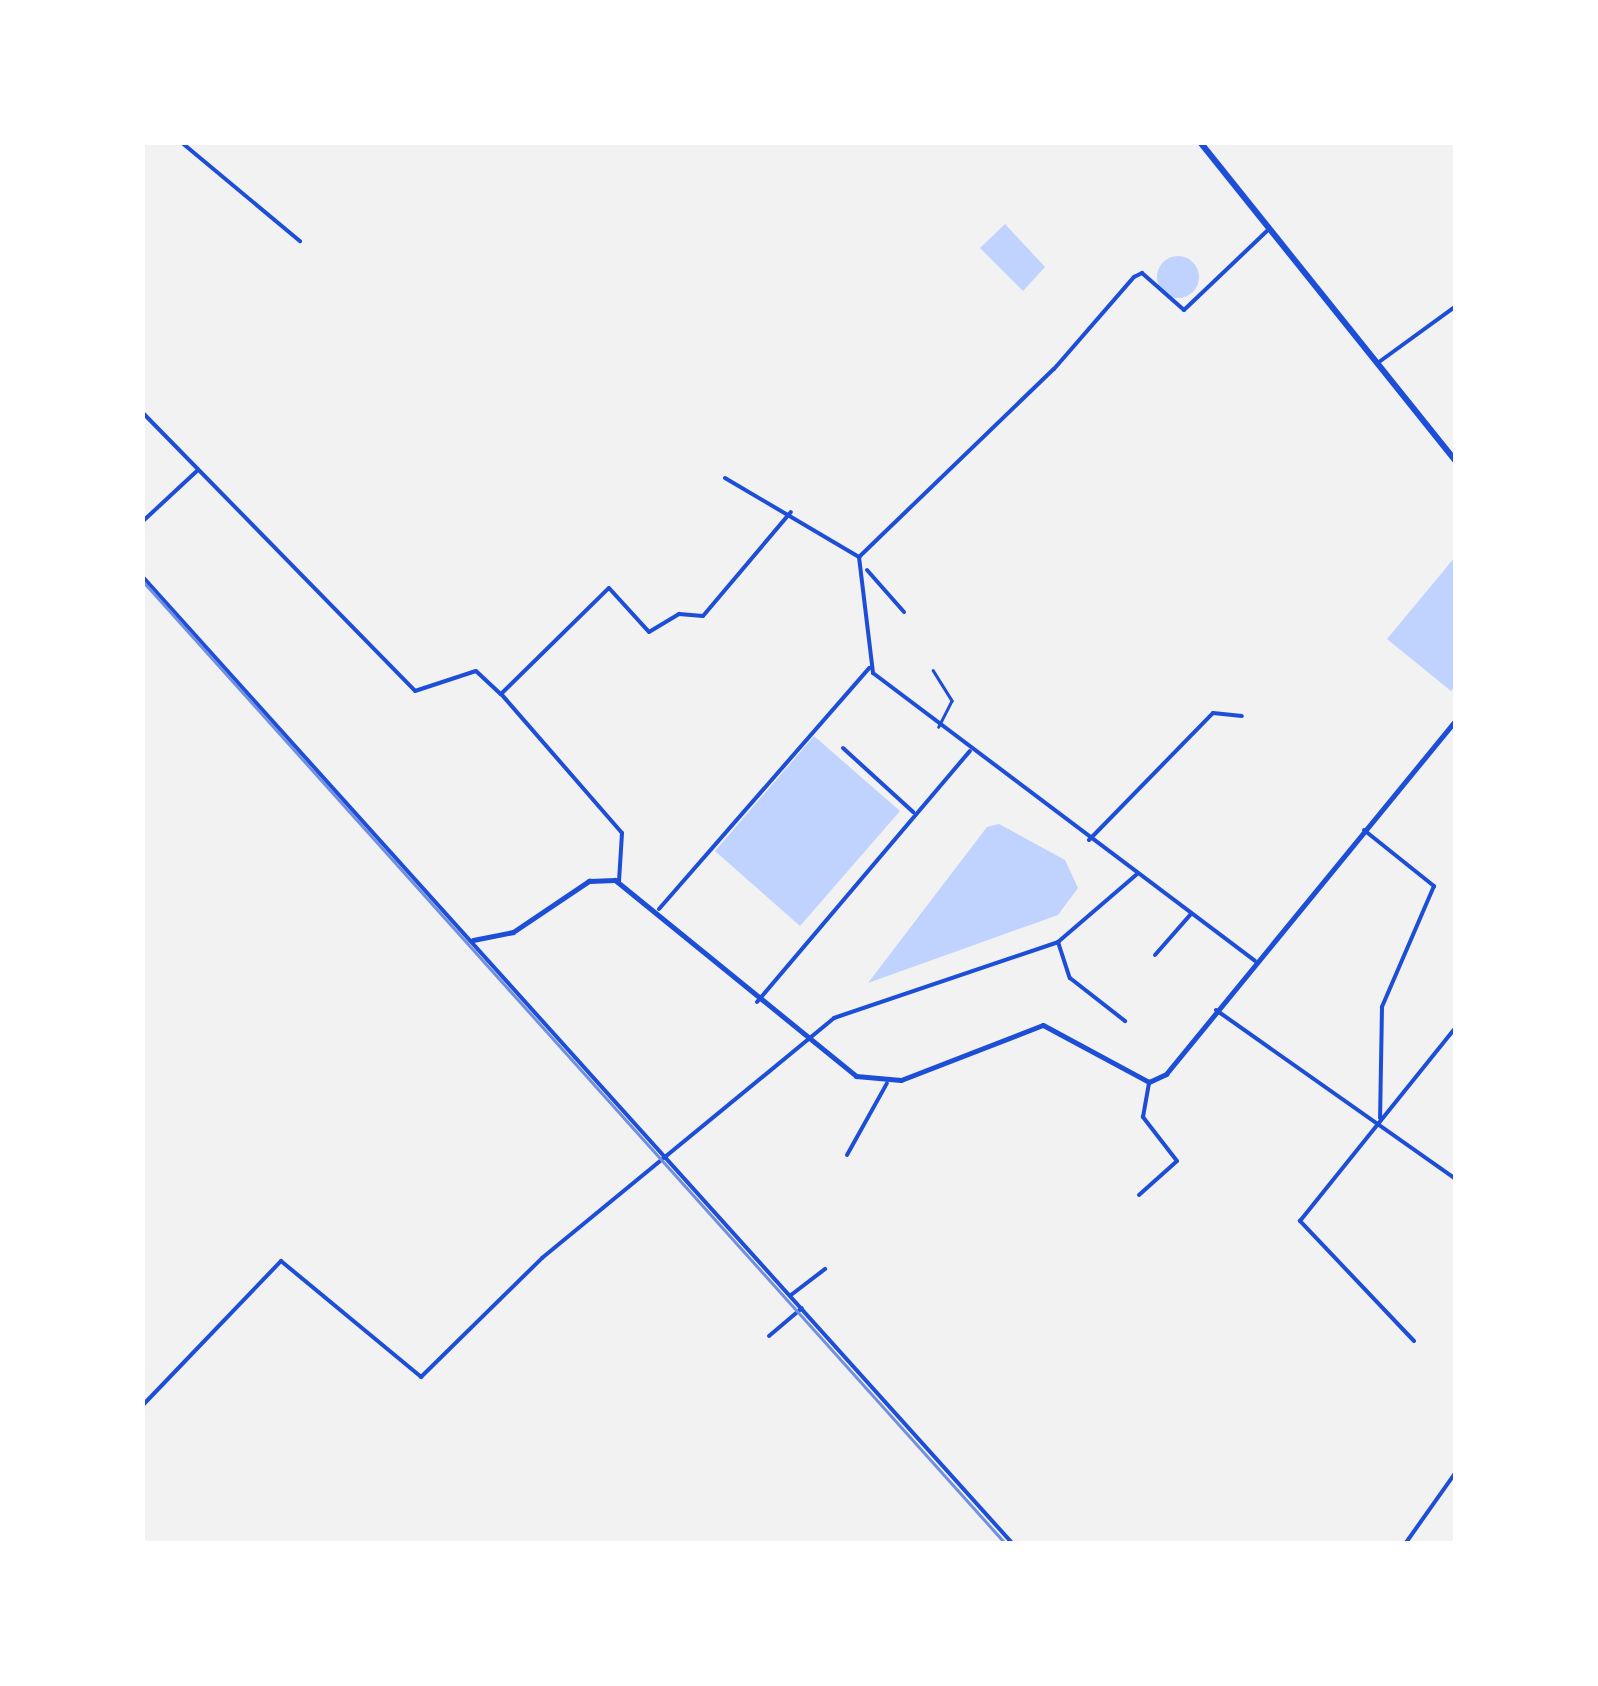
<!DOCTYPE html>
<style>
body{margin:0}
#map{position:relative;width:1598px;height:1686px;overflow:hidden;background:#f2f2f2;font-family:Montserrat,sans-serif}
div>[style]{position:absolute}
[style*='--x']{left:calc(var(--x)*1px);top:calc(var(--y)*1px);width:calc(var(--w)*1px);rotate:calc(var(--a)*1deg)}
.water>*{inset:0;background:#bfd3fe}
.round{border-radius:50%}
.service>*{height:2.5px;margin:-1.25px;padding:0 1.25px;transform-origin:1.25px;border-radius:1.25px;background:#1d4ed8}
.minor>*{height:4px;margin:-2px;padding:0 2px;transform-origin:2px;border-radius:2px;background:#1d4ed8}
.tertiary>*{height:5px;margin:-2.5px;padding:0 2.5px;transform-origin:2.5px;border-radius:2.5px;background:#1d4ed8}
.trunk>*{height:6px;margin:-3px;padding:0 3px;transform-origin:3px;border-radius:3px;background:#1d4ed8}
.rail>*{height:2.5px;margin:-1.25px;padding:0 1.25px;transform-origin:1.25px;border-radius:1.25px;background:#7290e2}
span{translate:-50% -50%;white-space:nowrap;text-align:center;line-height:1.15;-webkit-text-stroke:9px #fff;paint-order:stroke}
.frame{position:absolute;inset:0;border:145px solid #fff;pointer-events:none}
</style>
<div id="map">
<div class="water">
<div style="clip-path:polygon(1005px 224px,1045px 267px,1023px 291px,980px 248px)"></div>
<div class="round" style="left:1157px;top:256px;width:42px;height:42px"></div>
<div style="clip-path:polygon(1455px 557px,1456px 686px,1451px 691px,1387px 639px)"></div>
<div style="clip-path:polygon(814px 736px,900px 811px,800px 926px,715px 851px)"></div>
<div style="clip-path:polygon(999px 824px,1065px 860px,1078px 888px,1058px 915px,868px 983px,987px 827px)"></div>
</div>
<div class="service">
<div style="--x:933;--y:670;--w:36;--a:58"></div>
<div style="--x:952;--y:701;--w:29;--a:117"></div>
</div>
<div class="minor">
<div style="--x:181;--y:142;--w:155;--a:39.8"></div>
<div style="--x:1379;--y:362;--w:95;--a:-36"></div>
<div style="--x:142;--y:412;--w:390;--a:45.6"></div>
<div style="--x:415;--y:691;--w:64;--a:-18.2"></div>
<div style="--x:476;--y:671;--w:34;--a:43"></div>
<div style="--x:725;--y:478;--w:156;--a:30.5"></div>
<div style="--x:859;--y:557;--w:117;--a:83.1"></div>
<div style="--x:873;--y:673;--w:478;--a:37"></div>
<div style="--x:142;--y:522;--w:76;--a:-42.9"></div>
<div style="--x:859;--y:557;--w:271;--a:-44"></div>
<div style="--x:1054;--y:369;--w:122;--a:-49"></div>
<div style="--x:1134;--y:277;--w:9;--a:-27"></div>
<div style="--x:1142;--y:273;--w:56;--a:41.4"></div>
<div style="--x:1184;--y:310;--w:117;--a:-43.6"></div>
<div style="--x:867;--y:570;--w:56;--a:48.6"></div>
<div style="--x:142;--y:576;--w:1302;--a:48.02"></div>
<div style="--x:843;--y:748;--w:95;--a:42.4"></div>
<div style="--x:1364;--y:830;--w:90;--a:38.7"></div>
<div style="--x:1434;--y:886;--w:132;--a:113.3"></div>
<div style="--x:1382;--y:1007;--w:111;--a:91"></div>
<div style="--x:1089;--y:840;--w:177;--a:-45.7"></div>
<div style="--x:1213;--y:713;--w:29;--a:6"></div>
<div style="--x:619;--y:881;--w:48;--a:-86.4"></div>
<div style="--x:622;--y:833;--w:184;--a:-131"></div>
<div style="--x:501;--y:694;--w:151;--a:-44.5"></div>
<div style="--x:609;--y:588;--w:59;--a:47.7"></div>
<div style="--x:649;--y:632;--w:35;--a:-31"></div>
<div style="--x:679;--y:614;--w:24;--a:5"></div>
<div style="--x:703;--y:616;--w:136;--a:-49.8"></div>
<div style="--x:659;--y:909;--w:320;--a:-48.9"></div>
<div style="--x:1058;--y:942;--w:38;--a:72"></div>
<div style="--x:1070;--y:978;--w:70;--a:38"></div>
<div style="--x:1155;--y:955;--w:55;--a:-48.7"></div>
<div style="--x:757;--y:1002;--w:329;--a:-49.7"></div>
<div style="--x:1216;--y:1010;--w:294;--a:35.2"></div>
<div style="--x:847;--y:1155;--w:82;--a:-60.9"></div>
<div style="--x:1139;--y:1195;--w:51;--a:-41.8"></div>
<div style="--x:1177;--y:1161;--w:56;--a:-127.7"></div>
<div style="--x:1143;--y:1117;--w:36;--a:-80"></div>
<div style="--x:791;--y:1295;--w:43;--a:-37.4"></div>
<div style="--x:769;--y:1336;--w:43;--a:-40.3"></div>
<div style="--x:1414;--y:1341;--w:166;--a:-133.5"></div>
<div style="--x:1300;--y:1221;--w:249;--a:-51.2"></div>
<div style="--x:142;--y:1406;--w:201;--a:-46.2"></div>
<div style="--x:281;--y:1261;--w:182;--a:39.6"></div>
<div style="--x:421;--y:1377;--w:170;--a:-44.5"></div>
<div style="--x:542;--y:1258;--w:378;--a:-39.4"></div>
<div style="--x:834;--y:1018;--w:237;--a:-18.7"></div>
<div style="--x:1058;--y:942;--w:104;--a:-40.7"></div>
<div style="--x:1405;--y:1544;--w:88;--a:-54.7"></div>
</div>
<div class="tertiary">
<div style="--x:473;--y:940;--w:41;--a:-11.3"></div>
<div style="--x:513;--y:932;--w:92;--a:-33.9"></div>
<div style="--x:589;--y:881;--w:26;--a:-2"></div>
<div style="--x:615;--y:880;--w:311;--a:39.1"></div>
<div style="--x:856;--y:1076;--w:45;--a:5.1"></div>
<div style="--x:901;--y:1080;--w:152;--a:-21.2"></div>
<div style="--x:1043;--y:1025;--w:120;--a:28.3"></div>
<div style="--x:1149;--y:1082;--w:19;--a:-25"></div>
<div style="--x:1166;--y:1074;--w:458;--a:-50.7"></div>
</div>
<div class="trunk">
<div style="--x:1200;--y:142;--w:410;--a:51.3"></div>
</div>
<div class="rail">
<div style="--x:142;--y:580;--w:1295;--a:48.13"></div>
</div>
<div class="frame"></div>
</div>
